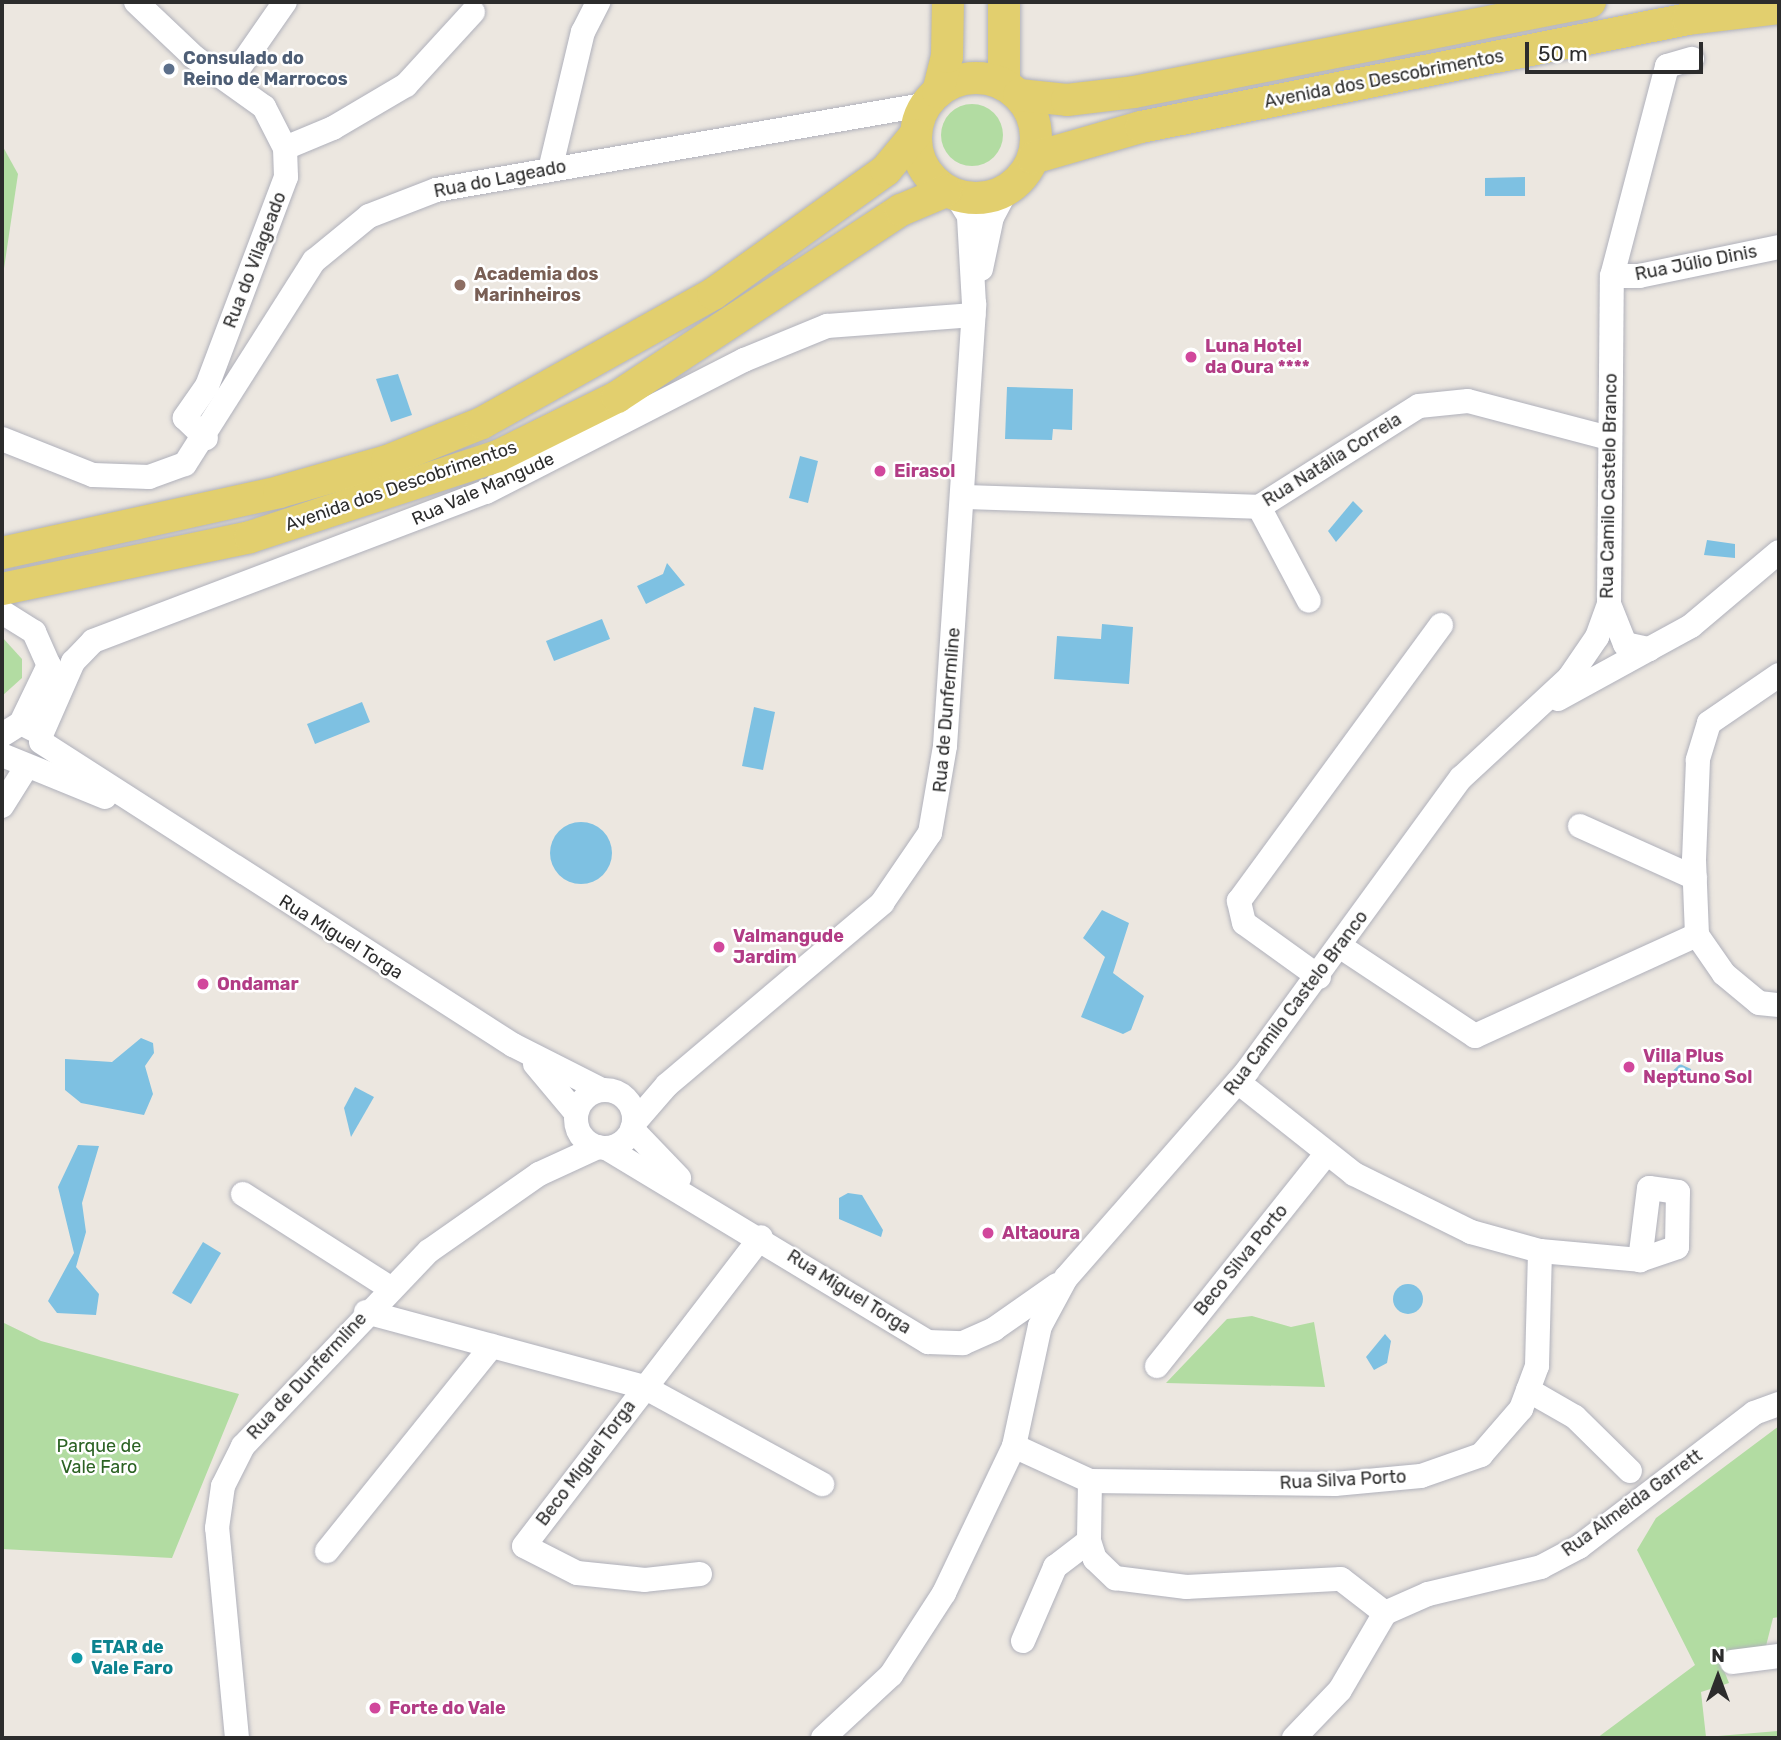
<!DOCTYPE html>
<meta charset="utf-8">
<style>
body{margin:0}
#map{position:relative;width:1781px;height:1740px;overflow:hidden;background:#ece7e0;font-family:Rubik,sans-serif}
div>[style]{position:absolute}
[style*='--x']{left:calc(var(--x)*1px);top:calc(var(--y)*1px);width:calc(var(--w)*1px);rotate:calc(var(--a)*1deg)}
.green>*{inset:0;background:#b2dca2}
.round{border-radius:50%}
.water>*{inset:0;background:#7ec1e2}
.roads{filter:drop-shadow(0 0 2px #b0b1bb) drop-shadow(0 0 2px #b0b1bb)}
.minor>*{height:24px;margin:-12px;padding:0 12px;transform-origin:12px;border-radius:12px;background:#fff}
.minor>.ring{margin:-12px;padding:0;box-sizing:content-box;background:none;border:24px solid #fff;border-radius:50%}
.major>*{height:32px;margin:-16px;padding:0 16px;transform-origin:16px;border-radius:16px;background:#e2cf6e}
.major>.ring{margin:-16px;padding:0;box-sizing:content-box;background:none;border:32px solid #e2cf6e;border-radius:50%}
.dots>*{width:19px;height:19px;translate:-50% -50%;box-sizing:border-box;border:4px solid #fff;border-radius:50%}
span{translate:-50% -50%;white-space:nowrap;text-align:center;line-height:1.15;-webkit-text-stroke:5px #fff;paint-order:stroke}
.service-label{font-size:18px;color:#4e5e75;font-weight:700}
.left{translate:0 -50%;text-align:left}
.street-label{font-size:18px;color:#2c2c2c}
.education-label{font-size:18px;color:#785e54;font-weight:700}
.hotel-label{font-size:18px;color:#b23c85;font-weight:700}
.park-label{font-size:18px;color:#2b6223}
.culture-label{font-size:18px;color:#0d838f;font-weight:700}
.frame{position:absolute;inset:0;border:4px solid #2c2c2c;pointer-events:none}
.north{position:absolute;left:1683px;top:1642px;width:70px;height:70px;-webkit-text-stroke:5px #fff;paint-order:stroke;rotate:0deg;font-size:19px;font-weight:700;line-height:28px;text-align:center;color:#2c2c2c}
.north::after{content:'';display:block;margin:auto;width:24px;height:32px;background:#2c2c2c;clip-path:polygon(50% 0,100% 100%,50% 72%,0 100%)}
.scale{position:absolute;left:1525px;top:42px;width:178px;height:32px;box-sizing:border-box;border:4px solid #2c2c2c;border-top:0;padding-left:9px;font-size:21px;line-height:24px;white-space:nowrap;color:#2c2c2c;-webkit-text-stroke:5px #fff;paint-order:stroke}
</style>
<div id="map">
<div class="green">
<div class="round" style="left:941px;top:104px;width:62px;height:62px"></div>
<div style="clip-path:polygon(2px 145px,18px 174px,2px 282px)"></div>
<div style="clip-path:polygon(2px 637px,22px 659px,22px 678px,2px 696px)"></div>
<div style="clip-path:polygon(1252px 1316px,1291px 1327px,1314px 1322px,1325px 1387px,1166px 1383px,1227px 1319px)"></div>
<div style="clip-path:polygon(2px 1322px,41px 1341px,239px 1394px,172px 1558px,2px 1549px)"></div>
<div style="clip-path:polygon(1779px 1426px,1779px 1617px,1773px 1618px,1766px 1646px,1719px 1658px,1729px 1683px,1701px 1692px,1706px 1737px,1778px 1731px,1778px 1738px,1597px 1738px,1695px 1665px,1637px 1550px,1656px 1518px)"></div>
</div>
<div class="water">
<div style="clip-path:polygon(1525px 177px,1525px 196px,1485px 196px,1485px 178px)"></div>
<div style="clip-path:polygon(398px 374px,412px 415px,391px 422px,376px 379px)"></div>
<div style="clip-path:polygon(1007px 387px,1073px 389px,1072px 430px,1053px 429px,1052px 440px,1005px 439px)"></div>
<div style="clip-path:polygon(800px 456px,818px 461px,808px 503px,789px 498px)"></div>
<div style="clip-path:polygon(1353px 501px,1363px 511px,1336px 542px,1328px 531px)"></div>
<div style="clip-path:polygon(1707px 540px,1735px 544px,1735px 558px,1704px 555px)"></div>
<div style="clip-path:polygon(667px 563px,685px 585px,646px 604px,637px 586px,663px 574px)"></div>
<div style="clip-path:polygon(602px 619px,610px 639px,554px 661px,546px 641px)"></div>
<div style="clip-path:polygon(1102px 624px,1133px 627px,1129px 684px,1054px 679px,1057px 636px,1101px 639px)"></div>
<div style="clip-path:polygon(362px 702px,370px 722px,315px 744px,307px 724px)"></div>
<div style="clip-path:polygon(754px 707px,775px 712px,763px 770px,742px 766px)"></div>
<div class="round" style="left:550px;top:822px;width:62px;height:62px"></div>
<div style="clip-path:polygon(1102px 910px,1129px 923px,1113px 973px,1144px 996px,1131px 1030px,1123px 1034px,1081px 1017px,1105px 957px,1083px 938px)"></div>
<div style="clip-path:polygon(141px 1038px,153px 1043px,154px 1053px,145px 1066px,153px 1094px,144px 1115px,81px 1103px,65px 1090px,65px 1059px,112px 1062px)"></div>
<div style="clip-path:polygon(1680px 1064px,1691px 1069px,1693px 1084px,1660px 1083px)"></div>
<div style="clip-path:polygon(355px 1087px,374px 1097px,351px 1137px,344px 1108px)"></div>
<div style="clip-path:polygon(78px 1145px,99px 1146px,82px 1203px,86px 1232px,76px 1267px,99px 1294px,96px 1315px,57px 1313px,48px 1301px,74px 1253px,58px 1187px)"></div>
<div style="clip-path:polygon(848px 1193px,862px 1195px,883px 1230px,881px 1237px,839px 1219px,839px 1198px)"></div>
<div style="clip-path:polygon(203px 1242px,221px 1253px,191px 1304px,172px 1293px)"></div>
<div class="round" style="left:1393px;top:1284px;width:30px;height:30px"></div>
<div style="clip-path:polygon(1385px 1334px,1391px 1341px,1387px 1363px,1374px 1370px,1366px 1357px)"></div>
</div>
<div class="roads">
<div class="minor">
<div style="--x:136;--y:2;--w:80;--a:43.5"></div>
<div style="--x:194;--y:57;--w:86;--a:35.5"></div>
<div style="--x:264;--y:107;--w:46;--a:62.9"></div>
<div style="--x:285;--y:148;--w:29;--a:88"></div>
<div style="--x:286;--y:177;--w:223;--a:110.7"></div>
<div style="--x:207;--y:386;--w:39;--a:125"></div>
<div style="--x:185;--y:418;--w:29;--a:44"></div>
<div style="--x:230;--y:81;--w:96;--a:-55.2"></div>
<div style="--x:285;--y:148;--w:52;--a:-22.6"></div>
<div style="--x:333;--y:128;--w:85;--a:-30.5"></div>
<div style="--x:406;--y:85;--w:99;--a:-47.5"></div>
<div style="--x:550;--y:170;--w:142;--a:-76.6"></div>
<div style="--x:583;--y:32;--w:34;--a:-63"></div>
<div style="--x:981;--y:269;--w:53;--a:-78.1"></div>
<div style="--x:992;--y:217;--w:30;--a:-62"></div>
<div style="--x:1612;--y:276;--w:27;--a:0"></div>
<div style="--x:1639;--y:276;--w:143;--a:-11.7"></div>
<div style="--x:2;--y:439;--w:98;--a:21.6"></div>
<div style="--x:93;--y:475;--w:56;--a:2"></div>
<div style="--x:149;--y:477;--w:38;--a:-20"></div>
<div style="--x:185;--y:464;--w:241;--a:-57.6"></div>
<div style="--x:314;--y:261;--w:71;--a:-39.3"></div>
<div style="--x:369;--y:216;--w:72;--a:-21.2"></div>
<div style="--x:436;--y:190;--w:496;--a:-9.9"></div>
<div style="--x:963;--y:497;--w:296;--a:1.9"></div>
<div style="--x:1259;--y:507;--w:189;--a:-32.3"></div>
<div style="--x:1419;--y:406;--w:49;--a:-5.8"></div>
<div style="--x:1468;--y:401;--w:146;--a:14.7"></div>
<div style="--x:1259;--y:507;--w:106;--a:62"></div>
<div style="--x:1609;--y:604;--w:43;--a:68.2"></div>
<div style="--x:1625;--y:644;--w:25;--a:12"></div>
<div style="--x:1649;--y:649;--w:48;--a:-28.7"></div>
<div style="--x:1691;--y:626;--w:115;--a:-40.1"></div>
<div style="--x:2;--y:612;--w:38;--a:32"></div>
<div style="--x:34;--y:632;--w:36;--a:66"></div>
<div style="--x:49;--y:665;--w:64;--a:115.8"></div>
<div style="--x:1779;--y:675;--w:85;--a:145.6"></div>
<div style="--x:1709;--y:723;--w:39;--a:107"></div>
<div style="--x:1698;--y:760;--w:100;--a:92.3"></div>
<div style="--x:1694;--y:860;--w:75;--a:87.7"></div>
<div style="--x:1697;--y:935;--w:47;--a:55.3"></div>
<div style="--x:1724;--y:974;--w:45;--a:39.6"></div>
<div style="--x:1759;--y:1003;--w:20;--a:6"></div>
<div style="--x:1558;--y:699;--w:104;--a:-28.8"></div>
<div style="--x:2;--y:735;--w:22;--a:-32"></div>
<div style="--x:21;--y:723;--w:16;--a:27"></div>
<div style="--x:41;--y:735;--w:80;--a:-66.3"></div>
<div style="--x:73;--y:662;--w:29;--a:-46"></div>
<div style="--x:93;--y:641;--w:420;--a:-20.8"></div>
<div style="--x:486;--y:492;--w:290;--a:-27.1"></div>
<div style="--x:744;--y:360;--w:90;--a:-22.3"></div>
<div style="--x:827;--y:326;--w:147;--a:-4.3"></div>
<div style="--x:41;--y:742;--w:561;--a:32.7"></div>
<div style="--x:513;--y:1045;--w:100;--a:26.8"></div>
<div style="--x:2;--y:755;--w:111;--a:22.2"></div>
<div style="--x:2;--y:806;--w:47;--a:-58"></div>
<div style="--x:1580;--y:826;--w:126;--a:24.3"></div>
<div style="--x:1341;--y:947;--w:161;--a:33.6"></div>
<div style="--x:1475;--y:1036;--w:244;--a:-24.5"></div>
<div style="--x:1319;--y:977;--w:92;--a:-144.2"></div>
<div style="--x:1244;--y:923;--w:23;--a:-103"></div>
<div style="--x:1239;--y:901;--w:342;--a:-53.8"></div>
<div style="--x:535;--y:1064;--w:64;--a:50.1"></div>
<div class="ring" style="left:576px;top:1090px;width:34px;height:34px"></div>
<div style="--x:635;--y:1122;--w:49;--a:-49.1"></div>
<div style="--x:667;--y:1085;--w:282;--a:-40.2"></div>
<div style="--x:882;--y:903;--w:85;--a:-55.6"></div>
<div style="--x:930;--y:833;--w:88;--a:-80.2"></div>
<div style="--x:945;--y:746;--w:443;--a:-86.2"></div>
<div style="--x:974;--y:304;--w:88;--a:-93.3"></div>
<div style="--x:969;--y:216;--w:25;--a:-122"></div>
<div style="--x:632;--y:1129;--w:68;--a:46.2"></div>
<div style="--x:608;--y:1149;--w:374;--a:31.1"></div>
<div style="--x:928;--y:1342;--w:35;--a:2"></div>
<div style="--x:963;--y:1343;--w:34;--a:-24"></div>
<div style="--x:994;--y:1329;--w:77;--a:-34.9"></div>
<div style="--x:243;--y:1194;--w:174;--a:32.6"></div>
<div style="--x:1540;--y:1251;--w:100;--a:5.1"></div>
<div style="--x:1640;--y:1260;--w:39;--a:-19"></div>
<div style="--x:1677;--y:1247;--w:55;--a:-89"></div>
<div style="--x:1678;--y:1192;--w:29;--a:-172"></div>
<div style="--x:1649;--y:1188;--w:73;--a:97.1"></div>
<div style="--x:366;--y:1312;--w:288;--a:15.1"></div>
<div style="--x:644;--y:1387;--w:203;--a:28.6"></div>
<div style="--x:1157;--y:1366;--w:271;--a:-51.4"></div>
<div style="--x:1528;--y:1390;--w:54;--a:29.9"></div>
<div style="--x:1575;--y:1417;--w:77;--a:44.5"></div>
<div style="--x:1014;--y:1446;--w:84;--a:24.7"></div>
<div style="--x:1090;--y:1481;--w:245;--a:0.7"></div>
<div style="--x:1335;--y:1484;--w:86;--a:-5.3"></div>
<div style="--x:1421;--y:1476;--w:64;--a:-19.3"></div>
<div style="--x:1481;--y:1455;--w:61;--a:-49"></div>
<div style="--x:1521;--y:1409;--w:46;--a:-69.6"></div>
<div style="--x:1537;--y:1366;--w:115;--a:-88.5"></div>
<div style="--x:1540;--y:1251;--w:72;--a:-164.6"></div>
<div style="--x:1471;--y:1232;--w:131;--a:-153.6"></div>
<div style="--x:1354;--y:1174;--w:148;--a:-141.6"></div>
<div style="--x:1090;--y:1481;--w:60;--a:91"></div>
<div style="--x:1089;--y:1541;--w:19;--a:72"></div>
<div style="--x:1095;--y:1559;--w:28;--a:44"></div>
<div style="--x:1115;--y:1578;--w:72;--a:7.2"></div>
<div style="--x:1186;--y:1587;--w:155;--a:-3"></div>
<div style="--x:1341;--y:1579;--w:56;--a:37.7"></div>
<div style="--x:327;--y:1551;--w:263;--a:-51.2"></div>
<div style="--x:700;--y:1574;--w:55;--a:173.8"></div>
<div style="--x:645;--y:1580;--w:68;--a:-174.1"></div>
<div style="--x:577;--y:1573;--w:59;--a:-153"></div>
<div style="--x:524;--y:1546;--w:389;--a:-52.5"></div>
<div style="--x:1023;--y:1641;--w:81;--a:-66.6"></div>
<div style="--x:1055;--y:1567;--w:43;--a:-37.4"></div>
<div style="--x:1732;--y:1662;--w:47;--a:-7.3"></div>
<div style="--x:237;--y:1738;--w:211;--a:-95.4"></div>
<div style="--x:217;--y:1528;--w:42;--a:-81.9"></div>
<div style="--x:223;--y:1486;--w:45;--a:-63.4"></div>
<div style="--x:243;--y:1446;--w:269;--a:-46.4"></div>
<div style="--x:429;--y:1251;--w:134;--a:-35"></div>
<div style="--x:539;--y:1174;--w:65;--a:-24.6"></div>
<div style="--x:823;--y:1738;--w:93;--a:-42.8"></div>
<div style="--x:891;--y:1675;--w:98;--a:-57.1"></div>
<div style="--x:944;--y:1593;--w:163;--a:-64.5"></div>
<div style="--x:1014;--y:1446;--w:123;--a:-77.8"></div>
<div style="--x:1040;--y:1326;--w:55;--a:-61.6"></div>
<div style="--x:1066;--y:1278;--w:275;--a:-48.8"></div>
<div style="--x:1247;--y:1071;--w:363;--a:-53.9"></div>
<div style="--x:1461;--y:778;--w:147;--a:-42.8"></div>
<div style="--x:1569;--y:678;--w:50;--a:-55.7"></div>
<div style="--x:1597;--y:637;--w:35;--a:-70"></div>
<div style="--x:1609;--y:604;--w:328;--a:-89.5"></div>
<div style="--x:1612;--y:276;--w:217;--a:-75.3"></div>
<div style="--x:1667;--y:66;--w:26;--a:-16"></div>
<div style="--x:1294;--y:1738;--w:66;--a:-46.2"></div>
<div style="--x:1340;--y:1690;--w:89;--a:-59.7"></div>
<div style="--x:1385;--y:1613;--w:47;--a:-23.8"></div>
<div style="--x:1428;--y:1594;--w:116;--a:-13.4"></div>
<div style="--x:1541;--y:1567;--w:43;--a:-27.8"></div>
<div style="--x:1579;--y:1547;--w:220;--a:-37.4"></div>
<div style="--x:1754;--y:1413;--w:27;--a:-20"></div>
</div>
<div class="major">
<div style="--x:1004;--y:2;--w:83;--a:90"></div>
<div class="ring" style="left:916px;top:78px;width:88px;height:88px"></div>
<div style="--x:938;--y:92;--w:36;--a:-76"></div>
<div style="--x:947;--y:57;--w:55;--a:-89"></div>
<div style="--x:1019;--y:95;--w:48;--a:5.9"></div>
<div style="--x:1067;--y:100;--w:67;--a:-6.8"></div>
<div style="--x:1134;--y:92;--w:465;--a:-11.2"></div>
<div style="--x:1033;--y:158;--w:112;--a:-16"></div>
<div style="--x:1141;--y:127;--w:558;--a:-11.17"></div>
<div style="--x:1688;--y:19;--w:92;--a:-6.9"></div>
<div style="--x:2;--y:553;--w:284;--a:-12.4"></div>
<div style="--x:279;--y:492;--w:112;--a:-16"></div>
<div style="--x:387;--y:461;--w:102;--a:-21.8"></div>
<div style="--x:482;--y:423;--w:265;--a:-29.2"></div>
<div style="--x:713;--y:294;--w:213;--a:-35.6"></div>
<div style="--x:886;--y:170;--w:45;--a:-50.4"></div>
<div style="--x:2;--y:589;--w:253;--a:-11.8"></div>
<div style="--x:250;--y:537;--w:261;--a:-18.1"></div>
<div style="--x:498;--y:456;--w:133;--a:-26.4"></div>
<div style="--x:617;--y:397;--w:340;--a:-33.4"></div>
<div style="--x:901;--y:210;--w:49;--a:-22.9"></div>
</div>
</div>
<div class="dots">
<div style="left:169px;top:69px;background:#5c6f8a"></div>
<div style="left:460px;top:285px;background:#8d6e63"></div>
<div style="left:1191px;top:357px;background:#d1479c"></div>
<div style="left:880px;top:471px;background:#d1479c"></div>
<div style="left:719px;top:947px;background:#d1479c"></div>
<div style="left:203px;top:984px;background:#d1479c"></div>
<div style="left:1629px;top:1067px;background:#d1479c"></div>
<div style="left:988px;top:1233px;background:#d1479c"></div>
<div style="left:77px;top:1658px;background:#0f9aa8"></div>
<div style="left:375px;top:1708px;background:#d1479c"></div>
</div>
<div class="service-label">
<span class="left" style="left:183px;top:69px">Consulado do<br>Reino de Marrocos</span>
</div>
<div class="street-label">
<span style="left:1384px;top:79px;rotate:-11deg">Avenida dos Descobrimentos</span>
<span style="left:500px;top:179px;rotate:-11deg">Rua do Lageado</span>
<span style="left:255px;top:260px;rotate:-69deg">Rua do Vilageado</span>
<span style="left:1696px;top:263px;rotate:-11deg">Rua Júlio Dinis</span>
<span style="left:1332px;top:460px;rotate:-32deg">Rua Natália Correia</span>
<span style="left:401px;top:486px;rotate:-19deg">Avenida dos Descobrimentos</span>
<span style="left:1609px;top:486px;rotate:-89deg">Rua Camilo Castelo Branco</span>
<span style="left:483px;top:489px;rotate:-24deg">Rua Vale Mangude</span>
<span style="left:947px;top:710px;rotate:-85deg">Rua de Dunfermline</span>
<span style="left:341px;top:937px;rotate:32deg">Rua Miguel Torga</span>
<span style="left:1296px;top:1003px;rotate:-53deg">Rua Camilo Castelo Branco</span>
<span style="left:1241px;top:1260px;rotate:-51deg">Beco Silva Porto</span>
<span style="left:849px;top:1292px;rotate:32deg">Rua Miguel Torga</span>
<span style="left:307px;top:1376px;rotate:-47deg">Rua de Dunfermline</span>
<span style="left:586px;top:1463px;rotate:-53deg">Beco Miguel Torga</span>
<span style="left:1343px;top:1480px;rotate:-3deg">Rua Silva Porto</span>
<span style="left:1632px;top:1503px;rotate:-36deg">Rua Almeida Garrett</span>
</div>
<div class="education-label">
<span class="left" style="left:474px;top:285px">Academia dos<br>Marinheiros</span>
</div>
<div class="hotel-label">
<span class="left" style="left:1205px;top:357px">Luna Hotel<br>da Oura ****</span>
<span class="left" style="left:894px;top:471px">Eirasol</span>
<span class="left" style="left:733px;top:947px">Valmangude<br>Jardim</span>
<span class="left" style="left:217px;top:984px">Ondamar</span>
<span class="left" style="left:1643px;top:1067px">Villa Plus<br>Neptuno Sol</span>
<span class="left" style="left:1002px;top:1233px">Altaoura</span>
<span class="left" style="left:389px;top:1708px">Forte do Vale</span>
</div>
<div class="park-label">
<span style="left:99px;top:1457px">Parque de<br>Vale Faro</span>
</div>
<div class="culture-label">
<span class="left" style="left:91px;top:1658px">ETAR de<br>Vale Faro</span>
</div>
<div class="frame"></div>
<div class="north">N</div>
<div class="scale">50 m</div>
</div>
